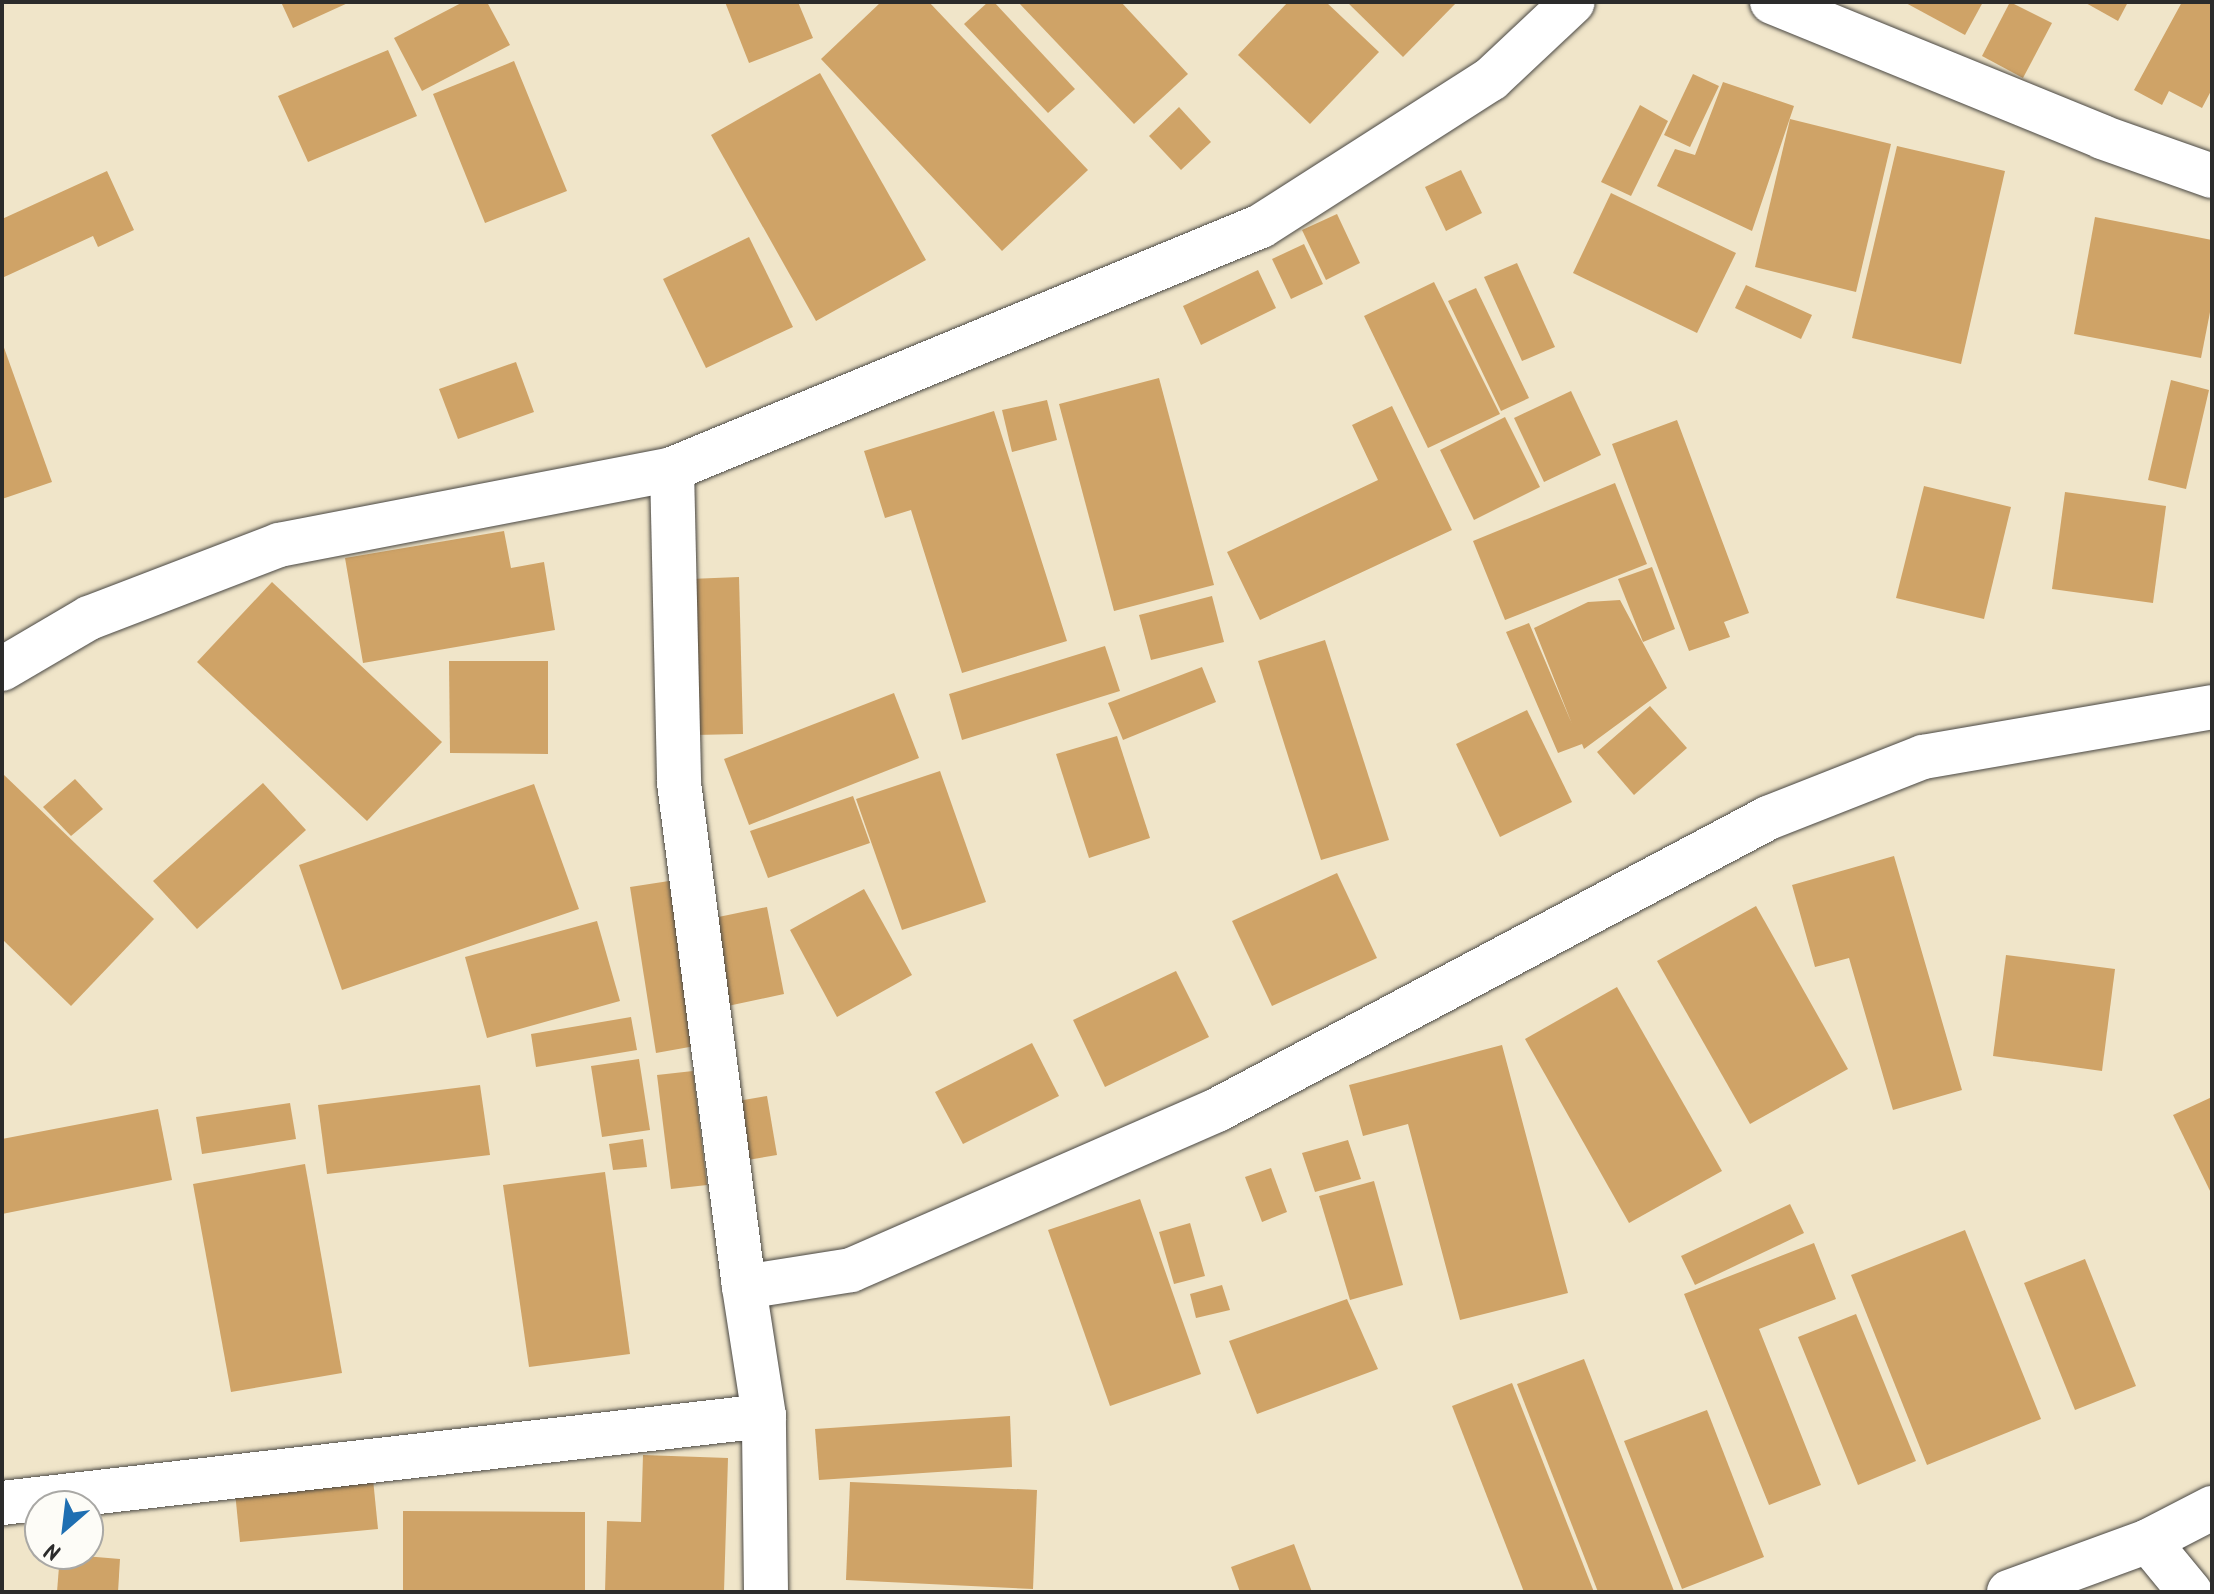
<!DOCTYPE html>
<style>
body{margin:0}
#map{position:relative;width:2214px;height:1594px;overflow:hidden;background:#f0e5c9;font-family:Kalam,sans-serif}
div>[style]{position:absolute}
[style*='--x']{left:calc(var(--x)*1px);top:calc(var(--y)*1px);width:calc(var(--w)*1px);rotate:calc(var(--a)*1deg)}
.building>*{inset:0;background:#cfa367}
.roads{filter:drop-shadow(0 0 2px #494743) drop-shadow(0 0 2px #494743)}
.street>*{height:44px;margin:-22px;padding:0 22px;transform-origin:22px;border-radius:22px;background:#fff}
span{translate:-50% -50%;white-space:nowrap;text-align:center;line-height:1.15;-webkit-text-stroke:6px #fdfcf7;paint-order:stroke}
.frame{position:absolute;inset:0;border:4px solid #2b2b2b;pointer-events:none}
.north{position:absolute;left:24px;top:1490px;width:80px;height:80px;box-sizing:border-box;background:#fdfcf7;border:2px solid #a9a8a5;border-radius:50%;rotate:208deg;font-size:22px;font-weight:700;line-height:32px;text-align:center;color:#2b2b2b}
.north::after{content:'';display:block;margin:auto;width:28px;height:36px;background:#1f6fb2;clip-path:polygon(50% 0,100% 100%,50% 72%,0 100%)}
</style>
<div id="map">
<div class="building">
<div style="clip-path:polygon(281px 2px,350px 2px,293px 28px)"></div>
<div style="clip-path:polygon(463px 2px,487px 2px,510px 45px,422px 91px,394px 38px)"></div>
<div style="clip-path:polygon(725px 2px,798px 2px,813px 38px,749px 63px)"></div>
<div style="clip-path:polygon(881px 2px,929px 2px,1088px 170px,1002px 251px,821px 59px)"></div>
<div style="clip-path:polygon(988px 2px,994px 2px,1075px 89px,1048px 113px,964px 24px)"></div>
<div style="clip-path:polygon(1018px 2px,1121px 2px,1188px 74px,1134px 124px)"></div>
<div style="clip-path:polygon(1288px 2px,1326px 2px,1379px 52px,1310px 124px,1238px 55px)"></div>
<div style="clip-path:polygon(1347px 2px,1457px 2px,1403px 57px)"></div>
<div style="clip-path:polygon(1904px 2px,1983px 2px,1965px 35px)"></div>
<div style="clip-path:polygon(2010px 2px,2052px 23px,2023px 78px,1982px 56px)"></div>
<div style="clip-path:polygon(2084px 2px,2128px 2px,2118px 21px)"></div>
<div style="clip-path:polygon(2182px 2px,2212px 2px,2212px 89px,2202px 108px,2169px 91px,2162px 105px,2134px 90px)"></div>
<div style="clip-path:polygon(388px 50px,417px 116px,308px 162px,278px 96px)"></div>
<div style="clip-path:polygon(514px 61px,567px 191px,485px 223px,433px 94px)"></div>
<div style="clip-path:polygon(820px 73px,926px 260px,816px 321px,711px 135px)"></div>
<div style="clip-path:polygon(1693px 74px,1719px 86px,1690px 147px,1664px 135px)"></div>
<div style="clip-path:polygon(1723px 82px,1794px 106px,1752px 231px,1657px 186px,1675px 149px,1695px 155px)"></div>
<div style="clip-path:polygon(1640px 105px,1668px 121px,1631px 196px,1601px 182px)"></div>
<div style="clip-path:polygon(1179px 107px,1211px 142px,1181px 170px,1149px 136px)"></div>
<div style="clip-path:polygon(1790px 119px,1891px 144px,1856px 292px,1755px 267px)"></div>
<div style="clip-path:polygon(1897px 146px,2005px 171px,1961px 364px,1852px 338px)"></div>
<div style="clip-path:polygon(1461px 170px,1482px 213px,1446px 231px,1425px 187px)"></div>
<div style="clip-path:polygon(107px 171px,134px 230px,98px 247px,93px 236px,2px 278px,2px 219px)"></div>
<div style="clip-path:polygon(1611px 193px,1736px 253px,1697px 333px,1573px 273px)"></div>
<div style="clip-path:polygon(1337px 214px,1360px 263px,1326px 280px,1302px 230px)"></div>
<div style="clip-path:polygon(2095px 217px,2212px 240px,2212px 302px,2201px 358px,2074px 334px)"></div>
<div style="clip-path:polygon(749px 237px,793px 327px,706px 368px,663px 279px)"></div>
<div style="clip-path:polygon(1304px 244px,1323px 284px,1291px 299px,1272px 259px)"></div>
<div style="clip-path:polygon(1517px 263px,1555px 347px,1522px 361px,1484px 277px)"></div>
<div style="clip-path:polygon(1258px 270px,1276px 308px,1201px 345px,1183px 306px)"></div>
<div style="clip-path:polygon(1434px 282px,1500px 414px,1428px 448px,1364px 316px)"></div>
<div style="clip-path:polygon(1746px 285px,1812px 315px,1801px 339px,1735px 308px)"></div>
<div style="clip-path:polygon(1476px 288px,1529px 398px,1501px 411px,1448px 301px)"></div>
<div style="clip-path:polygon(2px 342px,52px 482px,2px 499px)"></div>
<div style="clip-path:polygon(516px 362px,534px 412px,458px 439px,439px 389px)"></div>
<div style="clip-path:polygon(1159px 378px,1214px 585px,1114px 611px,1059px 404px)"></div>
<div style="clip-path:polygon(2171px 380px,2209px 390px,2186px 489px,2148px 480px)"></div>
<div style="clip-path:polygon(1571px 391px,1601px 455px,1544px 482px,1514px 418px)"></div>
<div style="clip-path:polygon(1047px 400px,1057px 440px,1012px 452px,1002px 410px)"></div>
<div style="clip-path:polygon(1392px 406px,1452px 530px,1260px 620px,1227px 552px,1378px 480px,1352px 425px)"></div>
<div style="clip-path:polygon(994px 411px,1067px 641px,962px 673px,911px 510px,885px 518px,864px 451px)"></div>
<div style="clip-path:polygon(1505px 417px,1540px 487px,1474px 520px,1440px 450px)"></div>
<div style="clip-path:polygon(1677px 420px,1749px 613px,1724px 622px,1730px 637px,1689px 651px,1612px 444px)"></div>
<div style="clip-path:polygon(1615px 483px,1647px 564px,1505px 620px,1473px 541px)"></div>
<div style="clip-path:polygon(1924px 486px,2011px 507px,1984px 619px,1896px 598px)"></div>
<div style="clip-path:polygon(2065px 492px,2166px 506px,2153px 603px,2052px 589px)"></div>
<div style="clip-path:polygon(504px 531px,511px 568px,544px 562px,555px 630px,363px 663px,345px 558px)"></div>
<div style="clip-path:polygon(1652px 567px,1675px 629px,1643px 642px,1618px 579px)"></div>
<div style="clip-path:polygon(739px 577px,743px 734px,695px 735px,690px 579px)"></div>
<div style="clip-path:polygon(272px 582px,442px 742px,367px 821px,197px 662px)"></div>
<div style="clip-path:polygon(1212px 596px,1224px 642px,1151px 660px,1139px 615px)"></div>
<div style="clip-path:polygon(1620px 600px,1667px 688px,1584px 749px,1582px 744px,1558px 753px,1506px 632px,1529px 623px,1572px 724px,1534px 628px,1588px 602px)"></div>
<div style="clip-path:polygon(1325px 640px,1389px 840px,1321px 860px,1258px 661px)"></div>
<div style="clip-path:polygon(1105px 646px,1120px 691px,962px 740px,949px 694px)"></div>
<div style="clip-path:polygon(449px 661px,548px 661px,548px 754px,450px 753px)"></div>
<div style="clip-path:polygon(1202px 667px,1216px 702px,1123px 740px,1108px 703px)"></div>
<div style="clip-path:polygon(894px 693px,919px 758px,749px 825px,724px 759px)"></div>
<div style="clip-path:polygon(1650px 706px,1687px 748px,1634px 795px,1597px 752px)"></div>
<div style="clip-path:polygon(1527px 710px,1572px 802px,1500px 837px,1456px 744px)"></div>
<div style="clip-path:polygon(1117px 736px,1150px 838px,1089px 858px,1056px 754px)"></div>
<div style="clip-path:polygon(940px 771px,986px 902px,902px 930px,856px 799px)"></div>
<div style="clip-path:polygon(2px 773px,154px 919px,71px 1006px,2px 939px)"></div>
<div style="clip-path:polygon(75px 779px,103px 809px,71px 836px,43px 807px)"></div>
<div style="clip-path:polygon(263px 783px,306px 830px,197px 929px,153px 881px)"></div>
<div style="clip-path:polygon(534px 784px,579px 909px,342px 990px,299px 865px)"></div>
<div style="clip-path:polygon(853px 796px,870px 843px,768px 878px,750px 831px)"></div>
<div style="clip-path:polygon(1894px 856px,1962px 1090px,1893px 1110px,1849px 958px,1815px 967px,1792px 885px)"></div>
<div style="clip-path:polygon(1337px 873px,1377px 958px,1272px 1006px,1232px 921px)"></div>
<div style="clip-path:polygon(669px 881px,695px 1046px,656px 1053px,630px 887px)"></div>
<div style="clip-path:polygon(864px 889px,912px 975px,837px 1017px,790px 930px)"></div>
<div style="clip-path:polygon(1756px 906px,1848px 1069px,1750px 1124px,1657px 961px)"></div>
<div style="clip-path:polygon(767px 907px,784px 994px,723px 1007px,704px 920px)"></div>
<div style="clip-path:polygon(597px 921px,620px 1001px,487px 1038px,465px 957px)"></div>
<div style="clip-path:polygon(2006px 955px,2115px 969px,2102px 1071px,1993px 1056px)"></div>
<div style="clip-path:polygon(1176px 971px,1209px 1037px,1105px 1087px,1073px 1020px)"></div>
<div style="clip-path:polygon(1617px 987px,1722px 1171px,1629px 1223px,1525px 1039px)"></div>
<div style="clip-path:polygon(631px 1017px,637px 1050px,536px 1067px,531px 1034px)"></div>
<div style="clip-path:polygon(1032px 1043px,1059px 1096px,963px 1144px,935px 1092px)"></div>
<div style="clip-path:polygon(1502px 1045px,1568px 1293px,1460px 1320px,1408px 1124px,1363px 1136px,1349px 1085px)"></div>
<div style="clip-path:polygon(639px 1059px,650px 1130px,602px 1137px,591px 1066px)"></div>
<div style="clip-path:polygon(693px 1071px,707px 1185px,671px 1189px,657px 1075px)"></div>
<div style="clip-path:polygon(480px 1085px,490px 1155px,327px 1174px,318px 1105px)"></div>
<div style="clip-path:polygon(767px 1096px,777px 1155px,736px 1162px,726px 1103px)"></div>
<div style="clip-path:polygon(2212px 1097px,2212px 1195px,2173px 1115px)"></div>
<div style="clip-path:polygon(290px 1103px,296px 1139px,202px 1154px,196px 1117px)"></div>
<div style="clip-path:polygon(158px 1109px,172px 1180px,2px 1214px,2px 1139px)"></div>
<div style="clip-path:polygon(643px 1139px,647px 1167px,613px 1170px,609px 1144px)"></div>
<div style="clip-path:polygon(1348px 1140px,1361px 1179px,1315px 1192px,1302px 1153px)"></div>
<div style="clip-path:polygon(305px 1164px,342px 1373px,231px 1392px,193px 1184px)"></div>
<div style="clip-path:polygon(1271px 1168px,1287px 1212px,1262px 1222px,1245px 1177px)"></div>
<div style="clip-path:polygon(605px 1172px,630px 1354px,529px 1367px,503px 1185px)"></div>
<div style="clip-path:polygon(1374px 1181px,1403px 1285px,1350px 1300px,1319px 1196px)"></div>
<div style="clip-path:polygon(1140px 1199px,1201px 1374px,1110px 1406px,1048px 1230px)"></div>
<div style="clip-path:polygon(1790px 1204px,1804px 1233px,1695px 1285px,1681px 1256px)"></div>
<div style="clip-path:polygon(1190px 1223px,1205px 1276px,1174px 1284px,1159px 1232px)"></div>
<div style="clip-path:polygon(1965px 1230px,2041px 1419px,1927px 1465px,1851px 1275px)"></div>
<div style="clip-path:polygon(1814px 1243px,1836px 1299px,1759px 1329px,1821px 1485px,1769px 1505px,1684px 1294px)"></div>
<div style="clip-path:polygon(2085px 1259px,2136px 1386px,2075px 1410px,2024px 1283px)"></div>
<div style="clip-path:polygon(1222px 1285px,1230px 1310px,1196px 1318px,1190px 1294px)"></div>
<div style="clip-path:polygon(1347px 1299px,1378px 1369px,1257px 1414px,1229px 1341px)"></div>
<div style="clip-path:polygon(1856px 1314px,1916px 1461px,1858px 1485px,1798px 1337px)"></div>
<div style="clip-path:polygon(1584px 1359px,1674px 1591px,1670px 1592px,1598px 1592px,1517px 1384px)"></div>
<div style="clip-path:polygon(1512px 1383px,1594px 1592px,1524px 1592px,1452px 1406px)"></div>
<div style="clip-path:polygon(1707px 1410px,1764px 1557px,1682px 1589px,1624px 1441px)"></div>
<div style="clip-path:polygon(1010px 1416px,1012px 1467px,819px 1480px,815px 1429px)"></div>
<div style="clip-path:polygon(643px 1455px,728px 1458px,724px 1592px,605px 1592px,607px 1521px,641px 1522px)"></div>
<div style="clip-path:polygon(372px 1469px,378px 1529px,240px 1542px,234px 1482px)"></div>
<div style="clip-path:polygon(850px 1482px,1037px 1490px,1033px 1589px,846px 1580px)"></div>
<div style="clip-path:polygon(403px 1511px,585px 1512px,585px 1592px,403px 1592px)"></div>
<div style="clip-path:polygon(1294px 1544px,1312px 1592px,1240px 1592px,1231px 1567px)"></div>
<div style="clip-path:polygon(60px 1554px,120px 1559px,118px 1592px,57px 1592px)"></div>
</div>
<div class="roads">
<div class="street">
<div style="--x:1772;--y:2;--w:357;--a:22.2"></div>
<div style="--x:2102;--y:137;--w:117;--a:19.5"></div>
<div style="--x:672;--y:469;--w:314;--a:88.7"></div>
<div style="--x:679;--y:783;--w:508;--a:82.65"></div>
<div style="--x:2;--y:669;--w:101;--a:-30.4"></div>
<div style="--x:89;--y:618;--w:204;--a:-21"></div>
<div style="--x:279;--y:545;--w:400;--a:-10.9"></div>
<div style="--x:672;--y:469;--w:637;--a:-22.42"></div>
<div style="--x:1261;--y:226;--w:273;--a:-32.6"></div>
<div style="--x:1491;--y:79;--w:112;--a:-43.2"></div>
<div style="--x:2;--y:1503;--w:767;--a:-6.51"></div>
<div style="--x:2148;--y:1541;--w:66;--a:50.5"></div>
<div style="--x:766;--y:1592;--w:176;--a:-90.7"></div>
<div style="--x:764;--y:1416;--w:131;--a:-98.8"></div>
<div style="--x:744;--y:1287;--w:108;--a:-9"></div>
<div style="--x:851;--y:1270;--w:399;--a:-23.6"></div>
<div style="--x:1217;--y:1110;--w:624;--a:-27.92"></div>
<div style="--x:1768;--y:818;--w:167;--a:-21.5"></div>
<div style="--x:1923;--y:757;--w:293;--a:-9.8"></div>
<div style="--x:2009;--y:1592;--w:148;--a:-20.1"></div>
<div style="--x:2148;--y:1541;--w:72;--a:-27.3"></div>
</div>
</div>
<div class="frame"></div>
<div class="north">N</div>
</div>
